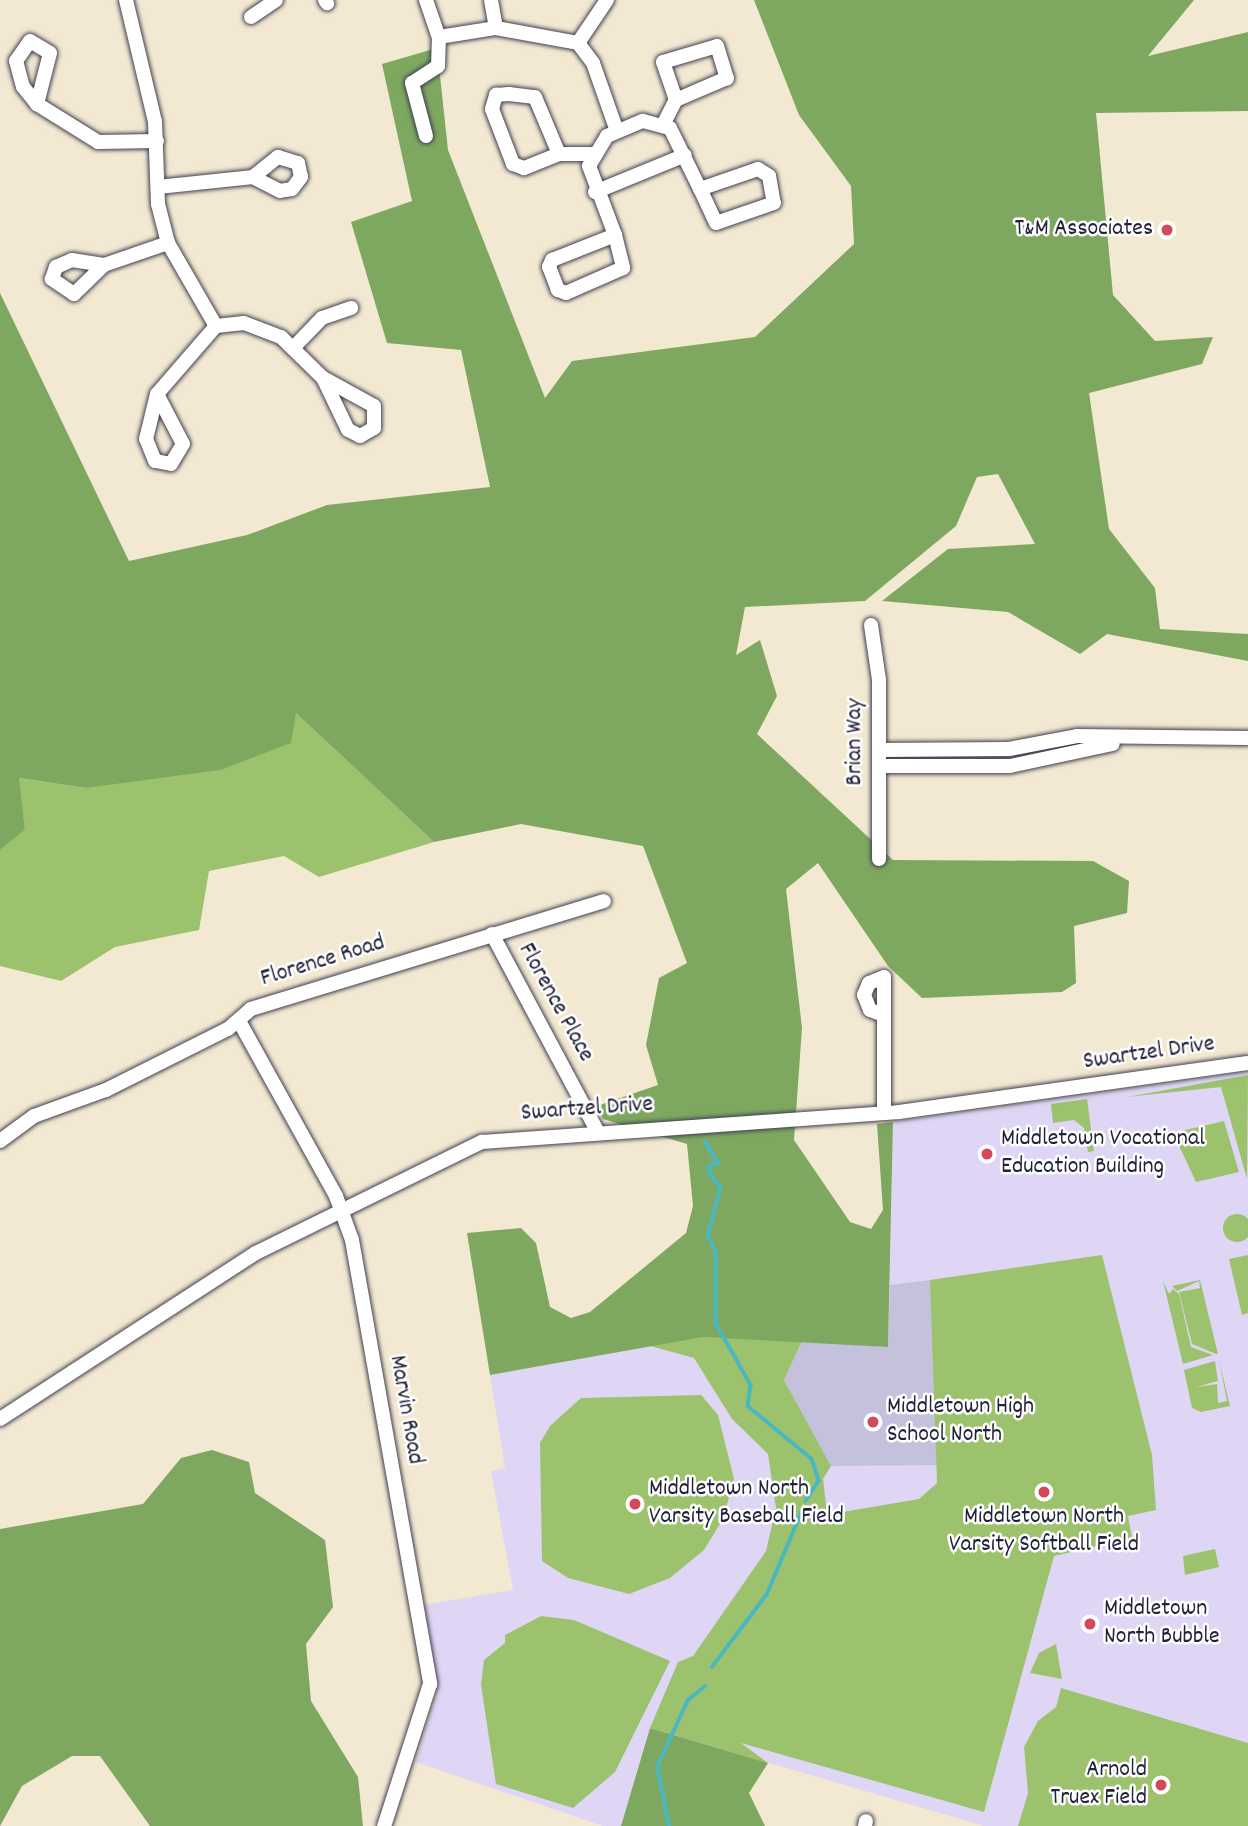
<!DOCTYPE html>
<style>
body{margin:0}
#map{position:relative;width:1248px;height:1826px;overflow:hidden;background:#f3e8d1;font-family:Dekko,sans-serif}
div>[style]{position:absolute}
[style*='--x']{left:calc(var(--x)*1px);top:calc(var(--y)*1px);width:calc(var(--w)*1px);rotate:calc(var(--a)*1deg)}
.built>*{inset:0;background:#dfd5f5}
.industrial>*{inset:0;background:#c3c1db}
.green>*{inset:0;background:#9dc26d}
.round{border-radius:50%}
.forest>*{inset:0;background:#7ea860}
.stream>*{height:3.5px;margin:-1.75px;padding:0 1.75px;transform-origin:1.75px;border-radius:1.75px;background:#49b8c0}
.roads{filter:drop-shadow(0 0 2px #414052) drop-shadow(0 0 2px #414052)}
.minor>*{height:14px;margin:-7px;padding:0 7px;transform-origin:7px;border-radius:7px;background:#fff}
.dots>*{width:19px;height:19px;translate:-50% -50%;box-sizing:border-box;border:4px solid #fff;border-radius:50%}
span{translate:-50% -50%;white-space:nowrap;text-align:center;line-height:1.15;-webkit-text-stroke:5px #fff;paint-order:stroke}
.poi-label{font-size:24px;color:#22223b}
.right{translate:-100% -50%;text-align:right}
.left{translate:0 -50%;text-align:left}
.street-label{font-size:24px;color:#22223b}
</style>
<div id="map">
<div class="built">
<div style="clip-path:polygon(1248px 1072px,1248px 1826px,984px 1826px,651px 1728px,621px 1826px,603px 1826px,416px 1762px,437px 1692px,424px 1605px,513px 1590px,491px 1471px,505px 1468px,490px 1375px,703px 1337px,888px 1347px,893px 1122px)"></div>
</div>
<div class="industrial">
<div style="clip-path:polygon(930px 1280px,941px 1465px,831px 1466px,784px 1380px,802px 1341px,888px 1347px,890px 1285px)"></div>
</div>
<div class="green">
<div style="clip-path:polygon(295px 712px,434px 842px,319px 877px,284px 856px,209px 871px,199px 930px,115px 947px,61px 981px,0 966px,0 850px,25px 830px,18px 778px,85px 788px)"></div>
<div style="clip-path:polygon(1248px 1075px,1247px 1179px,1221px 1087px,1127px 1097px)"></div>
<div style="clip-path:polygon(1087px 1099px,1094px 1151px,1088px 1152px,1084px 1128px,1074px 1120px,1053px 1123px,1051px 1104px)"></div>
<div style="clip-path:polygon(1224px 1121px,1239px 1172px,1196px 1182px,1173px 1133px)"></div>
<div class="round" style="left:1223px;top:1214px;width:28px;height:28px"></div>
<div style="clip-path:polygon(1102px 1255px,1152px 1455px,1156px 1510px,1128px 1516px,1132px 1538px,1054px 1556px,984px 1812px,741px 1743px,768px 1763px,650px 1728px,678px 1662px,693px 1656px,766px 1551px,776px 1508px,768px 1454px,732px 1419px,694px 1358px,647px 1345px,703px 1337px,802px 1341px,784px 1380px,831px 1466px,823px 1479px,828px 1521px,831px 1514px,919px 1499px,937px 1483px,930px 1280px)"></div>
<div style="clip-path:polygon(1248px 1255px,1248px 1313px,1242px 1315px,1229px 1259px)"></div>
<div style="clip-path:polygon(1200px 1280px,1218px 1354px,1216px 1354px,1192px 1344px,1179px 1292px,1200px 1288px,1199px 1281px,1177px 1291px,1172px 1286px)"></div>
<div style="clip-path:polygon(1163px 1281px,1169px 1294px,1173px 1289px,1179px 1294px,1191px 1347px,1213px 1355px,1183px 1364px)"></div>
<div style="clip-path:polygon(1219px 1360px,1230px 1406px,1201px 1412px,1192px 1408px,1184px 1370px,1215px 1361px,1218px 1381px,1196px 1387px,1217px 1384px,1218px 1403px,1227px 1401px)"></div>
<div style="clip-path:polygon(701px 1395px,718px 1415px,734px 1479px,723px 1519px,704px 1550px,670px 1578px,629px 1594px,568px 1578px,542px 1561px,540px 1443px,550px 1426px,581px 1398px)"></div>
<div style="clip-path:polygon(1215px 1549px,1219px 1567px,1185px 1575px,1183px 1556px)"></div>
<div style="clip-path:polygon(541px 1616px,574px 1620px,670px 1661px,615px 1772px,573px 1808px,496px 1784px,481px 1685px,484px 1660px,505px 1643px,505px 1635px)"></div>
<div style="clip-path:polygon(1056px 1644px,1062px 1679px,1030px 1673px,1039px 1653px)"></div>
<div style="clip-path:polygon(1061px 1688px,1248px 1743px,1248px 1826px,1018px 1826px,1028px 1793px,1024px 1747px,1038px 1721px,1056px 1707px)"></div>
</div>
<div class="forest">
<div style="clip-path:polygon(754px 0,1194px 0,1148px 56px,1248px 32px,1248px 111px,1096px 113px,1113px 295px,1155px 341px,1213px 337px,1202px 364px,1089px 393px,1109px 529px,1155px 588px,1160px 629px,1248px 634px,1248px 661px,1107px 634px,1080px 654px,1008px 612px,882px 601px,948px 549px,1035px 544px,998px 474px,977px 477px,956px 526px,865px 601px,745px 607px,736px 655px,760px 640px,777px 696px,757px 734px,893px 860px,1093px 861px,1129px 881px,1127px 913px,1074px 926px,1076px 983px,1062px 992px,922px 998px,888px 966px,818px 863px,786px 889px,802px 1028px,794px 1140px,850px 1222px,871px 1229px,883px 1210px,877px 1124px,893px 1122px,888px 1347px,703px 1337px,490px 1375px,467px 1233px,521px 1228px,536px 1243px,550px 1307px,571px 1318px,590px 1312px,686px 1233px,693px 1206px,687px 1144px,603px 1119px,597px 1106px,658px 1085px,646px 1045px,659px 978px,687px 963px,643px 846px,521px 824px,434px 842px,296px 713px,291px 743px,220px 770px,85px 788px,19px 778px,25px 830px,0 850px,0 293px,129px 561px,247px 535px,327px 505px,490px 487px,461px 350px,387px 343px,351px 222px,412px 201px,382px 64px,437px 48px,448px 150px,545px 398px,572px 361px,755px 337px,854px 244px,851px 186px,799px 115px)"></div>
<div style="clip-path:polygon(212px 1450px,249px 1462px,255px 1493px,325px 1540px,333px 1607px,306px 1644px,311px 1701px,358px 1777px,363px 1826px,150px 1826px,100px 1756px,72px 1756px,22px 1786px,0 1826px,0 1529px,143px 1504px,181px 1458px)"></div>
<div style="clip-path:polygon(650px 1728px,768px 1763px,749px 1793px,765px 1826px,621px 1826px)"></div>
</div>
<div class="stream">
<div style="--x:705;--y:1141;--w:26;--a:59"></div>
<div style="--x:718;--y:1163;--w:10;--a:156"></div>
<div style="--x:709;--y:1167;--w:8;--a:76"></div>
<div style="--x:711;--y:1175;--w:16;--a:52"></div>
<div style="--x:721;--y:1188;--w:50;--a:105.2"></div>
<div style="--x:708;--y:1236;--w:18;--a:63"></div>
<div style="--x:716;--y:1252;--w:71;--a:90"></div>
<div style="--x:716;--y:1323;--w:71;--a:60.6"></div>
<div style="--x:751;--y:1385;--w:21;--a:98"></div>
<div style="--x:748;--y:1406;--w:83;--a:39.6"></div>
<div style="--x:812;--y:1459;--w:23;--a:72"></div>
<div style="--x:819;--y:1481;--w:24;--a:123"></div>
<div style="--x:712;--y:1667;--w:91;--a:-53"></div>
<div style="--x:767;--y:1594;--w:88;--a:-67.2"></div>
<div style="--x:669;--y:1826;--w:60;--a:-101.5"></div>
<div style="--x:657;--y:1767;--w:74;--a:-65.2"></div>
<div style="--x:688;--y:1700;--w:22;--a:-39"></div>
</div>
<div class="roads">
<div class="minor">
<div style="--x:126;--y:0;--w:125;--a:76.6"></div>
<div style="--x:155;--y:122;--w:82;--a:87.9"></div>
<div style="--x:158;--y:204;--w:40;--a:75.6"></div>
<div style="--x:168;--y:243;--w:96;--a:60"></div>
<div style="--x:325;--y:0;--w:4;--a:56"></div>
<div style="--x:426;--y:0;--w:39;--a:71"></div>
<div style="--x:439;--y:37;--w:58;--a:-9"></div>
<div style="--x:496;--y:28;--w:83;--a:10.4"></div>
<div style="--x:578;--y:43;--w:25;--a:53"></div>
<div style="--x:593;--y:63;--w:72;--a:70.6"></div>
<div style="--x:491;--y:0;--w:28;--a:80"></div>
<div style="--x:251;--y:17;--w:30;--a:-34"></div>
<div style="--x:30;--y:41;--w:23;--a:31"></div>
<div style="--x:50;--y:53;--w:53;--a:104.3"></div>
<div style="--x:37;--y:104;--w:22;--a:-129"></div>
<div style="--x:23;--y:87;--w:27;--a:-105"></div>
<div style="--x:16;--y:61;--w:24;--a:-55"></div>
<div style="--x:578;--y:43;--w:52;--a:-56"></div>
<div style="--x:717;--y:46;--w:34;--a:73"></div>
<div style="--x:727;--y:78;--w:56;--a:156.7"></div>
<div style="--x:676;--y:100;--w:40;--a:-108.9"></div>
<div style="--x:663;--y:62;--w:56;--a:-16.5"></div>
<div style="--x:509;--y:94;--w:26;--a:7"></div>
<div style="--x:535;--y:97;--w:62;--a:67.2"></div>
<div style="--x:559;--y:154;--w:38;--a:158"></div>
<div style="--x:524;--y:168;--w:12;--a:-160"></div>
<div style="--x:513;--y:164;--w:59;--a:-110.9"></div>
<div style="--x:492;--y:109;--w:15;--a:-74"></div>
<div style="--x:496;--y:95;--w:13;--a:-4"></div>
<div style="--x:37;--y:104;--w:72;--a:31.9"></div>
<div style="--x:98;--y:142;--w:59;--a:-1"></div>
<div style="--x:663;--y:125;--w:28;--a:-63"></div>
<div style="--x:426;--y:136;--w:55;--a:-104.8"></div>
<div style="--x:412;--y:83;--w:31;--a:-33"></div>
<div style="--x:438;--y:66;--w:29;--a:-88"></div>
<div style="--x:559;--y:154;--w:33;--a:0"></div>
<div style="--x:278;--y:157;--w:21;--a:17"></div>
<div style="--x:298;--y:163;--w:14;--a:78"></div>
<div style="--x:301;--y:177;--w:15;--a:127"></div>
<div style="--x:292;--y:189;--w:12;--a:171"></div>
<div style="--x:280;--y:191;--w:30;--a:-153"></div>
<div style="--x:253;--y:177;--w:32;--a:-39"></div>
<div style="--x:758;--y:169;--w:13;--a:32"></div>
<div style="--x:769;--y:176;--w:27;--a:80"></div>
<div style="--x:774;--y:203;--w:61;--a:161"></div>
<div style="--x:716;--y:223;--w:38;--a:-115"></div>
<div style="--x:700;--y:189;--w:61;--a:-19"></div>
<div style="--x:158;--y:187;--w:96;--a:-6"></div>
<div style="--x:595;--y:192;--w:97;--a:-22.3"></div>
<div style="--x:615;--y:235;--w:74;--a:-110.6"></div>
<div style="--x:589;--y:166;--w:35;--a:-59"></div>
<div style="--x:607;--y:136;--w:39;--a:-23"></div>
<div style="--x:643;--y:121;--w:28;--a:15"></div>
<div style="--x:670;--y:128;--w:68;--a:63.8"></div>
<div style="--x:615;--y:235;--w:34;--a:76"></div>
<div style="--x:623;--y:268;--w:62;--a:156.3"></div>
<div style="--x:566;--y:293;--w:9;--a:-159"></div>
<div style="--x:558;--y:290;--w:25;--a:-111"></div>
<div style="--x:549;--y:267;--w:8;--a:-67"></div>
<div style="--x:552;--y:260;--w:68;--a:-21.6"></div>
<div style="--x:72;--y:260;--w:32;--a:9"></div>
<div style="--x:104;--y:265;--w:42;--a:136"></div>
<div style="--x:74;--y:294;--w:27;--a:-146"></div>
<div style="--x:52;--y:279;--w:13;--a:-72"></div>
<div style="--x:56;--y:267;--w:17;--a:-24"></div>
<div style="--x:104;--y:265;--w:68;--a:-19"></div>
<div style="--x:216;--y:326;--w:28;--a:-6"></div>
<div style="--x:244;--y:323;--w:40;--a:21"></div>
<div style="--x:281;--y:337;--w:59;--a:44.3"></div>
<div style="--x:295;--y:346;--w:39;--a:-46"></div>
<div style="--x:322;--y:318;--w:31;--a:-19"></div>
<div style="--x:323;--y:378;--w:58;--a:28.8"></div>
<div style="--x:374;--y:406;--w:22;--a:90"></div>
<div style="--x:374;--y:428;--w:16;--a:150"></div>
<div style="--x:360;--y:436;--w:13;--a:-153"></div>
<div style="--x:348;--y:430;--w:58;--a:-115.7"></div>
<div style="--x:157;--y:394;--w:56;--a:62.5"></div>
<div style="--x:183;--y:444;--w:23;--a:121"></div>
<div style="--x:171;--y:464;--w:16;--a:-169"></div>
<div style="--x:155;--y:461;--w:24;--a:-112"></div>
<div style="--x:146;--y:439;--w:46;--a:-76.3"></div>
<div style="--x:157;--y:394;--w:90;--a:-49.1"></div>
<div style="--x:871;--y:625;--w:56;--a:81.7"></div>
<div style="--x:879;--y:680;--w:179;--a:90"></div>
<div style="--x:879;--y:750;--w:130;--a:-0.4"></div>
<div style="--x:1009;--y:749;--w:69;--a:-10.8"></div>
<div style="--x:1077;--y:736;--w:171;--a:0.7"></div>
<div style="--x:879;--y:766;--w:131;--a:0"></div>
<div style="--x:1010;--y:766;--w:105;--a:-12.1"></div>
<div style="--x:492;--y:934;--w:223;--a:61.9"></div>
<div style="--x:239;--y:1021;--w:200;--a:61"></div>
<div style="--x:336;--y:1196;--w:47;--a:70"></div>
<div style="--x:352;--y:1240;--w:451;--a:80"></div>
<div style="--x:430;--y:1684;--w:149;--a:107.9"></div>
<div style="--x:884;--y:1113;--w:136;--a:-90"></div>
<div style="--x:884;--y:977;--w:16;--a:158"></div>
<div style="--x:869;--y:983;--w:13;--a:113"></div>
<div style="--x:864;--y:995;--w:16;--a:68"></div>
<div style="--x:870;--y:1010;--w:15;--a:20"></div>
<div style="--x:0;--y:1141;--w:42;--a:-36.3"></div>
<div style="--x:34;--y:1116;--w:77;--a:-19.9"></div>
<div style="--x:106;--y:1090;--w:136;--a:-26.6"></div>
<div style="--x:228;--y:1029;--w:30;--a:-41"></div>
<div style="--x:251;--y:1009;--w:369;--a:-17"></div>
<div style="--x:0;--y:1419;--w:305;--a:-33"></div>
<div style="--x:256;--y:1253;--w:252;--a:-26.2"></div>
<div style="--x:482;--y:1142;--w:418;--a:-4.1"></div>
<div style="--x:899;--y:1112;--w:352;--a:-8"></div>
<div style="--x:865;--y:1826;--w:5;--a:-79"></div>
</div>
</div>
<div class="dots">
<div style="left:1167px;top:230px;background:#d1495b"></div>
<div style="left:987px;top:1154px;background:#d1495b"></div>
<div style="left:873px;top:1422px;background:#d1495b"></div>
<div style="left:1044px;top:1492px;background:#d1495b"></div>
<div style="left:635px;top:1504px;background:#d1495b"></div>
<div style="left:1090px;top:1624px;background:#d1495b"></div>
<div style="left:1161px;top:1785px;background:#d1495b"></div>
</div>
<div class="poi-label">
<span class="right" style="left:1153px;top:230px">T&amp;M Associates</span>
<span class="left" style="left:1001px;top:1154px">Middletown Vocational<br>Education Building</span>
<span class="left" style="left:887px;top:1422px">Middletown High<br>School North</span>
<span class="left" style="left:649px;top:1504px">Middletown North<br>Varsity Baseball Field</span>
<span style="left:1044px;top:1532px">Middletown North<br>Varsity Softball Field</span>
<span class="left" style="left:1104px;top:1624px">Middletown<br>North Bubble</span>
<span class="right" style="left:1147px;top:1785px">Arnold<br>Truex Field</span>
</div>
<div class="street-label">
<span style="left:856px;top:742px;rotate:-90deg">Brian Way</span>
<span style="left:323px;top:962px;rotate:-17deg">Florence Road</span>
<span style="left:555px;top:1003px;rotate:61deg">Florence Place</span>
<span style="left:1149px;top:1054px;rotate:-8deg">Swartzel Drive</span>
<span style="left:587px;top:1110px;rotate:-4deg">Swartzel Drive</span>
<span style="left:405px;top:1410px;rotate:80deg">Marvin Road</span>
</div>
</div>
